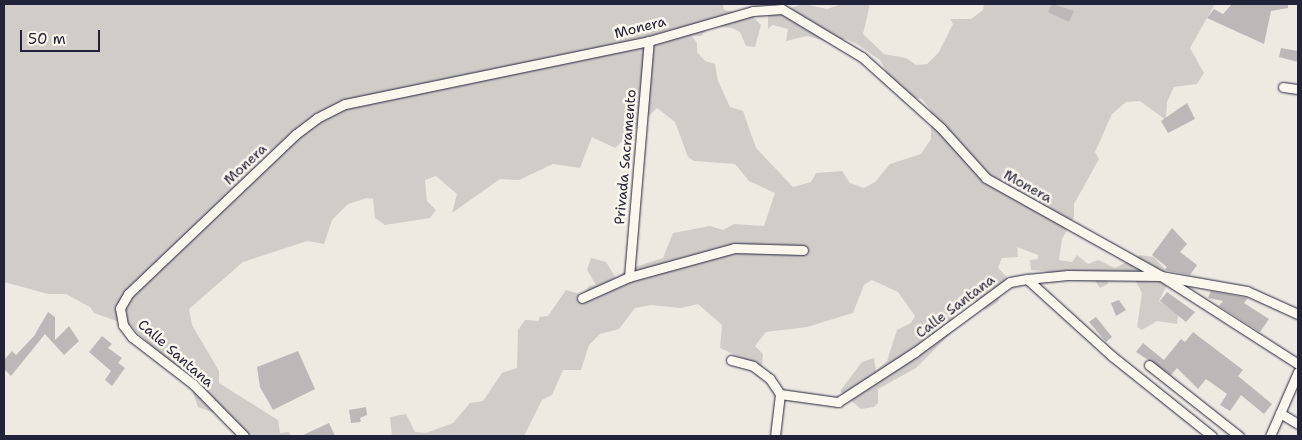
<!DOCTYPE html>
<style>
body{margin:0}
#map{position:relative;width:1302px;height:440px;overflow:hidden;background:#eeeae2;font-family:"Shantell Sans",sans-serif}
div>[style]{position:absolute}
[style*='--x']{left:calc(var(--x)*1px);top:calc(var(--y)*1px);width:calc(var(--w)*1px);rotate:calc(var(--a)*1deg)}
.green>*{inset:0;background:#d0cdc9}
.building>*{inset:0;background:#bcb8b8}
.roads{filter:drop-shadow(0 0 1px #22223b) drop-shadow(0 0 1px #22223b)}
.minor>*{height:9px;margin:-4.5px;padding:0 4.5px;transform-origin:4.5px;border-radius:4.5px;background:#fbf7ec}
span{translate:-50% -50%;white-space:nowrap;text-align:center;line-height:1.15;-webkit-text-stroke:5px #fbf7ec;paint-order:stroke}
.street-label{font-size:14px;color:#22223b}
.frame{position:absolute;inset:0;border:5px solid #22223b;pointer-events:none}
.scale{position:absolute;left:20px;top:30px;width:80px;height:22px;box-sizing:border-box;border:2px solid #22223b;border-top:0;padding-left:6px;font-size:15px;line-height:18px;white-space:nowrap;color:#22223b;-webkit-text-stroke:4px #fbf7ec;paint-order:stroke}
</style>
<div id="map">
<div class="green">
<div style="clip-path:polygon(4px 4px,723px 4px,724px 10px,751px 15px,761px 25px,755px 47px,746px 46px,740px 32px,732px 28px,710px 26px,701px 36px,692px 36px,697px 43px,697px 52px,705px 61px,715px 64px,718px 81px,730px 107px,743px 111px,756px 148px,793px 187px,811px 182px,816px 173px,842px 171px,850px 183px,864px 188px,875px 182px,890px 164px,921px 154px,931px 139px,931px 110px,922px 99px,911px 98px,903px 102px,880px 60px,857px 44px,846px 39px,826px 41px,807px 36px,786px 41px,788px 29px,773px 25px,768px 29px,768px 15px,803px 4px,827px 9px,842px 4px,870px 4px,863px 34px,884px 54px,906px 58px,916px 65px,927px 64px,939px 52px,953px 24px,950px 19px,971px 19px,983px 10px,984px 4px,1215px 4px,1190px 48px,1204px 73px,1197px 84px,1174px 87px,1167px 102px,1166px 120px,1140px 101px,1126px 102px,1112px 114px,1095px 152px,1099px 159px,1074px 204px,1074px 217px,1062px 239px,1059px 260px,1072px 262px,1077px 255px,1088px 264px,1098px 260px,1115px 268px,1140px 255px,1154px 257px,1164px 268px,1168px 283px,1159px 301px,1170px 309px,1179px 308px,1177px 324px,1157px 321px,1142px 330px,1137px 327px,1142px 293px,1134px 278px,1107px 280px,1108px 284px,1100px 288px,1094px 279px,1076px 273px,1063px 281px,1044px 271px,1031px 270px,1030px 260px,1038px 259px,1038px 255px,1017px 247px,1018px 257px,1002px 258px,998px 268px,1007px 277px,998px 302px,986px 310px,972px 299px,955px 305px,953px 331px,916px 368px,878px 389px,878px 403px,874px 407px,861px 409px,840px 391px,862px 362px,874px 358px,876px 371px,887px 361px,897px 330px,911px 323px,915px 316px,898px 292px,872px 280px,864px 285px,853px 313px,807px 327px,766px 332px,755px 346px,763px 354px,762px 367px,720px 348px,722px 325px,698px 304px,681px 308px,651px 305px,635px 308px,619px 329px,600px 334px,589px 345px,581px 370px,563px 370px,552px 395px,542px 400px,524px 436px,392px 436px,390px 417px,406px 414px,415px 432px,426px 433px,453px 423px,470px 403px,483px 401px,502px 373px,517px 368px,518px 330px,525px 320px,539px 321px,539px 317px,548px 316px,566px 290px,583px 295px,589px 286px,596px 285px,587px 270px,591px 258px,606px 262px,616px 278px,628px 269px,663px 258px,673px 233px,710px 226px,723px 230px,734px 224px,764px 226px,775px 193px,749px 181px,735px 164px,694px 161px,688px 157px,675px 122px,657px 108px,615px 148px,592px 137px,580px 168px,553px 164px,519px 180px,500px 179px,452px 213px,457px 194px,436px 176px,425px 180px,427px 201px,436px 210px,430px 218px,385px 225px,375px 218px,373px 199px,367px 198px,348px 204px,332px 220px,324px 244px,307px 241px,243px 262px,189px 309px,192px 325px,219px 371px,219px 383px,278px 420px,280px 433px,289px 432px,291px 436px,250px 436px,220px 415px,198px 407px,191px 387px,131px 326px,94px 313px,90px 307px,66px 294px,48px 294px,4px 282px)"></div>
</div>
<div class="building">
<div style="clip-path:polygon(1052px 4px,1074px 11px,1069px 22px,1048px 12px)"></div>
<div style="clip-path:polygon(1232px 4px,1288px 4px,1288px 8px,1271px 11px,1264px 44px,1207px 18px,1214px 9px,1223px 14px)"></div>
<div style="clip-path:polygon(1281px 48px,1298px 51px,1298px 62px,1279px 57px)"></div>
<div style="clip-path:polygon(1187px 103px,1195px 119px,1168px 133px,1161px 121px)"></div>
<div style="clip-path:polygon(1172px 228px,1187px 244px,1180px 252px,1197px 265px,1190px 275px,1164px 270px,1167px 267px,1152px 255px)"></div>
<div style="clip-path:polygon(1211px 291px,1248px 298px,1244px 303px,1269px 319px,1260px 332px,1219px 306px,1223px 301px,1208px 298px)"></div>
<div style="clip-path:polygon(1167px 292px,1195px 312px,1186px 322px,1160px 301px)"></div>
<div style="clip-path:polygon(1119px 300px,1126px 310px,1116px 316px,1111px 303px)"></div>
<div style="clip-path:polygon(48px 312px,55px 317px,55px 340px,69px 326px,79px 341px,64px 355px,45px 334px,11px 376px,4px 369px,4px 360px,12px 351px,16px 355px,34px 336px)"></div>
<div style="clip-path:polygon(1096px 317px,1112px 337px,1106px 342px,1089px 322px)"></div>
<div style="clip-path:polygon(1193px 332px,1243px 370px,1238px 376px,1272px 404px,1264px 414px,1241px 395px,1230px 411px,1220px 405px,1227px 394px,1206px 379px,1198px 389px,1177px 368px,1171px 375px,1136px 352px,1143px 343px,1164px 360px,1181px 339px,1185px 342px)"></div>
<div style="clip-path:polygon(102px 336px,112px 344px,108px 348px,122px 358px,118px 363px,125px 368px,112px 386px,105px 380px,111px 371px,89px 352px)"></div>
<div style="clip-path:polygon(298px 351px,315px 389px,273px 410px,260px 387px,257px 367px)"></div>
<div style="clip-path:polygon(366px 407px,367px 415px,360px 418px,361px 422px,351px 423px,349px 410px)"></div>
<div style="clip-path:polygon(329px 423px,335px 436px,301px 436px)"></div>
</div>
<div class="roads">
<div class="minor">
<div style="--x:1283;--y:87;--w:15;--a:8"></div>
<div style="--x:629;--y:277;--w:237;--a:-85.2"></div>
<div style="--x:1027;--y:279;--w:115;--a:42.2"></div>
<div style="--x:1112;--y:356;--w:128;--a:38.7"></div>
<div style="--x:582;--y:298;--w:51;--a:-24.1"></div>
<div style="--x:629;--y:277;--w:109;--a:-15.4"></div>
<div style="--x:734;--y:248;--w:69;--a:1.7"></div>
<div style="--x:731;--y:360;--w:23;--a:15"></div>
<div style="--x:753;--y:366;--w:21;--a:37"></div>
<div style="--x:770;--y:379;--w:18;--a:56"></div>
<div style="--x:780;--y:394;--w:42;--a:96.8"></div>
<div style="--x:1149;--y:365;--w:115;--a:38.3"></div>
<div style="--x:780;--y:394;--w:59;--a:7.9"></div>
<div style="--x:838;--y:402;--w:92;--a:-33"></div>
<div style="--x:915;--y:352;--w:118;--a:-36.4"></div>
<div style="--x:1010;--y:282;--w:17;--a:-10"></div>
<div style="--x:1027;--y:279;--w:41;--a:-5.6"></div>
<div style="--x:1068;--y:275;--w:93;--a:0.6"></div>
<div style="--x:1161;--y:276;--w:87;--a:9.9"></div>
<div style="--x:1247;--y:291;--w:56;--a:24.3"></div>
<div style="--x:1280;--y:413;--w:21;--a:31"></div>
<div style="--x:244;--y:436;--w:73;--a:-134.4"></div>
<div style="--x:193;--y:384;--w:77;--a:-142.4"></div>
<div style="--x:132;--y:337;--w:15;--a:-127"></div>
<div style="--x:123;--y:325;--w:17;--a:-100"></div>
<div style="--x:120;--y:308;--w:16;--a:-60"></div>
<div style="--x:128;--y:294;--w:232;--a:-43.6"></div>
<div style="--x:296;--y:134;--w:26;--a:-37"></div>
<div style="--x:317;--y:118;--w:31;--a:-27"></div>
<div style="--x:345;--y:104;--w:310;--a:-11.7"></div>
<div style="--x:649;--y:41;--w:108;--a:-16.1"></div>
<div style="--x:753;--y:11;--w:29;--a:-4"></div>
<div style="--x:782;--y:9;--w:93;--a:31"></div>
<div style="--x:862;--y:57;--w:106;--a:41.9"></div>
<div style="--x:941;--y:128;--w:67;--a:48"></div>
<div style="--x:986;--y:178;--w:201;--a:29.2"></div>
<div style="--x:1161;--y:276;--w:163;--a:32.7"></div>
<div style="--x:1270;--y:436;--w:70;--a:-66.4"></div>
</div>
</div>
<div class="street-label">
<span style="left:640px;top:27px;rotate:-14deg">Monera</span>
<span style="left:625px;top:157px;rotate:-85deg">Privada Sacramento</span>
<span style="left:245px;top:164px;rotate:-43deg">Monera</span>
<span style="left:1028px;top:186px;rotate:29deg">Monera</span>
<span style="left:955px;top:306px;rotate:-37deg">Calle Santana</span>
<span style="left:176px;top:353px;rotate:41deg">Calle Santana</span>
</div>
<div class="frame"></div>
<div class="scale">50 m</div>
</div>
